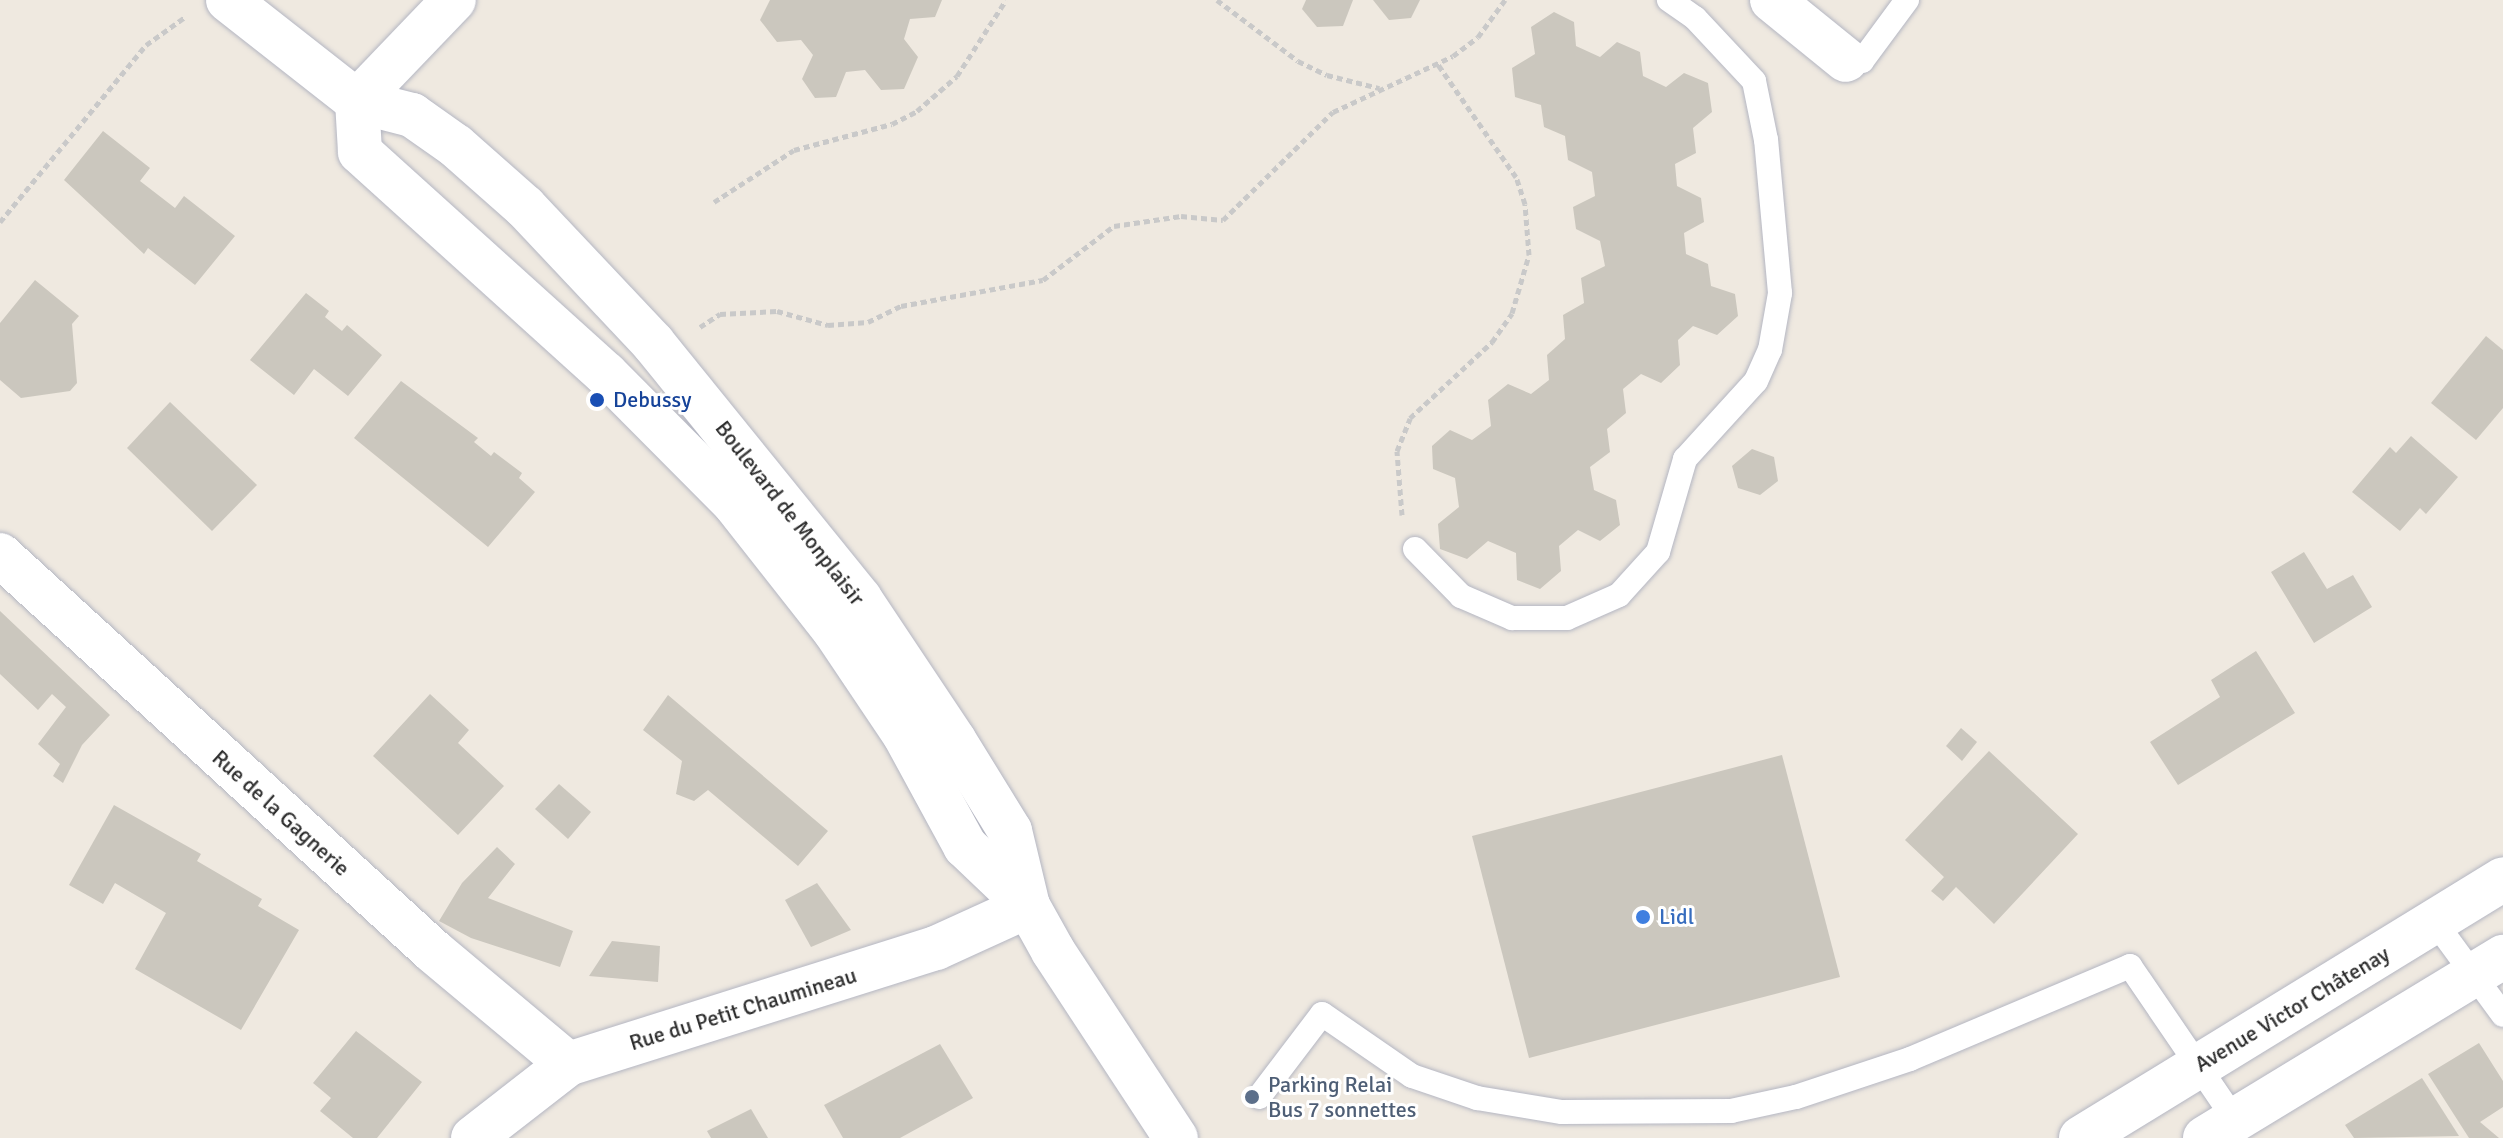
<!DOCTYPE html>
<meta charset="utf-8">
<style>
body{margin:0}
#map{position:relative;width:2503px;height:1138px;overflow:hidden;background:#efe9e0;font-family:Signika,sans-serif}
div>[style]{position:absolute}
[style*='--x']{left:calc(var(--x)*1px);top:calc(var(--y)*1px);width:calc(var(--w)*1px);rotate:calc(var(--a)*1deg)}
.building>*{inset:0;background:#cbc7be}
.path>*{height:5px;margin-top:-2.5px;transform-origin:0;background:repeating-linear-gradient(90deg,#c9c9c9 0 6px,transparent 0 10px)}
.roads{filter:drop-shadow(0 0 2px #b4b6c2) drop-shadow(0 0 2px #b4b6c2)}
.lane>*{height:24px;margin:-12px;padding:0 12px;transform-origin:12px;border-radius:12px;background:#fff}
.street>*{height:44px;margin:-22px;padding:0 22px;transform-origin:22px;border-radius:22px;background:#fff}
.secondary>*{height:44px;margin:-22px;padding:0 22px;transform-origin:22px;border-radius:22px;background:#fff}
.dots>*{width:22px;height:22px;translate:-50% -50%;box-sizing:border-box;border:4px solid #fff;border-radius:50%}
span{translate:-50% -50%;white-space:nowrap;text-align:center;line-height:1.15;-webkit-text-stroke:6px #fff;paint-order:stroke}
.transit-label{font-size:22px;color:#164399}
.left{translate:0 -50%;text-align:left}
.street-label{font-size:22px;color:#2e2e2e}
.shop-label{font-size:22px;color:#366cbe}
.service-label{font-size:22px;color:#4e5e75}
</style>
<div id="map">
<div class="building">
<div style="clip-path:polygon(770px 0,942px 0,935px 17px,910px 19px,904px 39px,918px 57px,904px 89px,881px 90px,865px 70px,846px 72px,836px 97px,815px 98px,802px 79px,813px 55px,801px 40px,777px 42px,760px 20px)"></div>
<div style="clip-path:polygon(1306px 0,1353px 0,1343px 26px,1317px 27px,1302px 9px)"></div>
<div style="clip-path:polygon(1373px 0,1420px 0,1411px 18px,1389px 20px)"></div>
<div style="clip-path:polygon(1554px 12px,1574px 22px,1576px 46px,1600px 57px,1617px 42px,1640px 52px,1643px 76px,1666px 87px,1684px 73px,1708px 83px,1712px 112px,1693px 128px,1696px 153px,1675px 164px,1677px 186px,1701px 198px,1704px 222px,1684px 233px,1686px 254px,1708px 264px,1711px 286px,1735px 294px,1738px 316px,1717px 335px,1693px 326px,1678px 340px,1680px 365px,1661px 383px,1641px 374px,1623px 389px,1626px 413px,1607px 429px,1610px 452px,1590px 467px,1594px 490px,1616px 500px,1620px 525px,1600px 541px,1578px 530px,1559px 546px,1561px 571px,1540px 589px,1517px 580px,1516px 553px,1488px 541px,1467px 559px,1440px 549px,1438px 524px,1459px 507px,1455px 478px,1433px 469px,1432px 446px,1450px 430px,1472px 440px,1491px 426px,1488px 400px,1508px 384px,1531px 394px,1549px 380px,1547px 355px,1565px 339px,1563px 315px,1584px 303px,1581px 278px,1605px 266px,1600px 241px,1576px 229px,1573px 207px,1595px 196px,1592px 172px,1568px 160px,1565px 136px,1544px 127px,1541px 105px,1515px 97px,1512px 68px,1535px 54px,1531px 27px)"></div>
<div style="clip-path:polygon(103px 131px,150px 168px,140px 181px,175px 208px,184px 196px,235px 236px,195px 285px,148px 248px,144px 254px,64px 180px)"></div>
<div style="clip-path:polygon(35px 280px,79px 316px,72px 324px,77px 383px,70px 391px,21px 398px,0 380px,0 323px)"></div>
<div style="clip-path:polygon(306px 293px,329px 311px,325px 317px,342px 331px,347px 325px,382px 355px,348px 396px,314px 369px,294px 395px,250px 360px)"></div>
<div style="clip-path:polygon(2486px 336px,2503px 350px,2503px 408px,2476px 440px,2431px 403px)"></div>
<div style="clip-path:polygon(401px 381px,478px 438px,474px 442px,491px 456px,494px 452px,522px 473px,519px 478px,535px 492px,488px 547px,354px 438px)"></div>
<div style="clip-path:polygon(170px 402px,257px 485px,212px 531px,127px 448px)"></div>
<div style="clip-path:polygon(2411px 436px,2458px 477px,2426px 514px,2420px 508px,2400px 531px,2352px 492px,2390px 447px,2396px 453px)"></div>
<div style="clip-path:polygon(1752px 449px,1774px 457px,1778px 481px,1760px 495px,1738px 488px,1732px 466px)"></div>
<div style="clip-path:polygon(2304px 552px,2327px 589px,2353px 575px,2372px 607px,2314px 643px,2271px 572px)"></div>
<div style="clip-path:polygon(0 611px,110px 715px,82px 745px,63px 783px,53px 776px,60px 764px,38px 744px,66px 707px,52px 694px,38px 710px,0 674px)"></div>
<div style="clip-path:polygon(2256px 651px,2295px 713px,2178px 785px,2150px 742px,2220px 697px,2211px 680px)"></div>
<div style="clip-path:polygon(430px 694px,469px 730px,458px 743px,504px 786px,458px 835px,373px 756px)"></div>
<div style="clip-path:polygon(668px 695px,828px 831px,798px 866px,708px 790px,694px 801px,676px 794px,682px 761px,643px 730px)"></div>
<div style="clip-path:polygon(1961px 728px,1977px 742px,1962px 761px,1946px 746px)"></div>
<div style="clip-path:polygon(1989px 751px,2078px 834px,1994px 924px,1956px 887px,1943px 901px,1931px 891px,1944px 877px,1905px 840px)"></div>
<div style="clip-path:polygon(1782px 755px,1840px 977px,1529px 1058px,1472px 836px)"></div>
<div style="clip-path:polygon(559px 784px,591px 812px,568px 839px,535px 809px)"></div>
<div style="clip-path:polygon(114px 805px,201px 854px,197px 861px,262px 899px,258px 906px,299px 930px,241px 1030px,135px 969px,166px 913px,115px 883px,103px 904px,69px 885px)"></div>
<div style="clip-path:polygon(497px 847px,515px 864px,488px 898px,573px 931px,560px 967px,471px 938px,439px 921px,462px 883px)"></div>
<div style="clip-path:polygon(817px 883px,851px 930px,811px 947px,785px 900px)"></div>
<div style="clip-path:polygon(612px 941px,660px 946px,658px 982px,589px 976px)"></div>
<div style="clip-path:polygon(356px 1031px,422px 1082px,377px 1138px,353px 1138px,320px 1111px,331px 1098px,313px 1083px)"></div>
<div style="clip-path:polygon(2479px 1043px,2503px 1081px,2503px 1107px,2480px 1122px,2499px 1138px,2469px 1138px,2428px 1074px)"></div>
<div style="clip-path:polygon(940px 1044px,973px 1098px,900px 1138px,843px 1138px,824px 1105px)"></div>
<div style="clip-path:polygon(2422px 1078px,2459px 1136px,2354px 1138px,2345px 1125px)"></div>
<div style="clip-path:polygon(751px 1109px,768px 1138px,711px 1138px,707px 1131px)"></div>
</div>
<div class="path">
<div style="--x:1217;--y:0;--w:101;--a:37"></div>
<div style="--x:1298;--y:61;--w:32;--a:26"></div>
<div style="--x:1327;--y:75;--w:54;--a:14"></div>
<div style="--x:714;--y:202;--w:95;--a:-33"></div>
<div style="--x:794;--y:150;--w:101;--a:-14.9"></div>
<div style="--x:892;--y:124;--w:28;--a:-27"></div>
<div style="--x:917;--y:111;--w:53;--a:-41.2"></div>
<div style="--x:957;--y:76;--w:90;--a:-57.2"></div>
<div style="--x:0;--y:222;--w:229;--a:-50.5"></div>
<div style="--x:146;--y:45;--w:48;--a:-35.7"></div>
<div style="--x:700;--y:327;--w:24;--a:-33"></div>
<div style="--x:720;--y:314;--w:57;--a:-3"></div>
<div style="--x:777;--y:311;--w:53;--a:15.4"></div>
<div style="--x:828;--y:325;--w:40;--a:-4.3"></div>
<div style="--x:868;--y:322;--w:37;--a:-26"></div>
<div style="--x:901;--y:306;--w:144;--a:-10.4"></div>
<div style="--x:1043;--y:280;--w:89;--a:-37.3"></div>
<div style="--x:1114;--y:226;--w:68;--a:-8.5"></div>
<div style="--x:1181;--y:216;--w:42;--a:5.4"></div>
<div style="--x:1223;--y:220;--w:154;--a:-44.5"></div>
<div style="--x:1333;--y:112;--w:132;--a:-25"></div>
<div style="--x:1453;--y:56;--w:31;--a:-37"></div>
<div style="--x:1478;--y:37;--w:46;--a:-53.9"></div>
<div style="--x:1402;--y:515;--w:64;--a:-94.5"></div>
<div style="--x:1397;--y:451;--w:35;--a:-68"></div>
<div style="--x:1410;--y:418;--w:112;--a:-42.8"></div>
<div style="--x:1492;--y:342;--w:35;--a:-55"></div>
<div style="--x:1512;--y:313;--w:60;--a:-73.7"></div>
<div style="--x:1529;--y:255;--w:51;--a:-94.5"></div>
<div style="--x:1525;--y:204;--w:28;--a:-108"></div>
<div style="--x:1516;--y:177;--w:139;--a:-124.7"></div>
</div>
<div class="roads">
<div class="lane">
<div style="--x:1846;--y:60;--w:16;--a:4"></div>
<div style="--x:1862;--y:61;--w:76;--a:-53.6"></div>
<div style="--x:1415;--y:549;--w:66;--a:45.6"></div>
<div style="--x:1461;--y:596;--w:56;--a:23.3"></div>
<div style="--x:1512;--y:618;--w:55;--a:0"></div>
<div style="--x:1567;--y:618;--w:57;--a:-23.9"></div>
<div style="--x:1619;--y:595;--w:58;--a:-47.8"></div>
<div style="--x:1658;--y:552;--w:97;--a:-73.8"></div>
<div style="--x:1685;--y:459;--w:105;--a:-47.7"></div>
<div style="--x:1756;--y:381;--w:34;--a:-66"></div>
<div style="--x:1770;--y:350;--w:58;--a:-80"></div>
<div style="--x:1780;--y:293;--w:154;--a:-95.2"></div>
<div style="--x:1766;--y:140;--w:60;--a:-101.5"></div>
<div style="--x:1754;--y:81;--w:86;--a:-133.1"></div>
<div style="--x:1695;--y:18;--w:32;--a:-145"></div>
<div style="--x:2435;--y:922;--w:115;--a:53.8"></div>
<div style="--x:1259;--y:1097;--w:104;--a:-52.8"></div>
<div style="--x:1322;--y:1014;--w:109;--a:34.6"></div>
<div style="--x:1412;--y:1076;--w:69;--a:18.7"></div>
<div style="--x:1477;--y:1098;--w:86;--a:9.4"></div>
<div style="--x:1562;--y:1112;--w:169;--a:-0.3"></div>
<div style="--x:1731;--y:1111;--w:66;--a:-12.2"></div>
<div style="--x:1796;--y:1097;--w:120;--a:-18.4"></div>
<div style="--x:1910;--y:1059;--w:239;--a:-22.9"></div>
<div style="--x:2130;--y:966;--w:186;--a:55.7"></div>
</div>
<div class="street">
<div style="--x:1772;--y:0;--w:95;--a:39"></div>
<div style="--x:0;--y:555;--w:587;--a:42.44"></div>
<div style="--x:433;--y:951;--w:176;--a:39.9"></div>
<div style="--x:473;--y:1138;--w:120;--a:-37.9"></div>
<div style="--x:568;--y:1064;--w:386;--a:-17.5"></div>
<div style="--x:936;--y:948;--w:101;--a:-24.5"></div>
</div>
<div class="secondary">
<div style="--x:228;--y:0;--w:164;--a:38.1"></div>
<div style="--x:357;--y:101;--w:57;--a:14.3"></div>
<div style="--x:412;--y:115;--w:54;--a:35.2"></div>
<div style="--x:456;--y:146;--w:92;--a:41.5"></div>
<div style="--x:525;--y:207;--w:187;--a:46.7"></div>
<div style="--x:653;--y:343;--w:329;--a:51"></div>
<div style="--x:860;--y:599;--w:169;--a:56.3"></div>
<div style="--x:954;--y:740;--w:107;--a:58.4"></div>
<div style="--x:1010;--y:831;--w:77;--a:76.5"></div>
<div style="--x:1028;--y:906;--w:51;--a:60.9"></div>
<div style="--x:1053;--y:951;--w:224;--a:56.7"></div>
<div style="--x:357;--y:101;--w:51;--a:86.6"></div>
<div style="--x:360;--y:152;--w:331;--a:42.1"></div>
<div style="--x:606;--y:374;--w:182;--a:45.2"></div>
<div style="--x:734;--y:503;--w:162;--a:51.8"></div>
<div style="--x:834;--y:630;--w:125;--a:56.1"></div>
<div style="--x:904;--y:734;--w:128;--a:61.4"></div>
<div style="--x:965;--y:846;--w:87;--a:43.6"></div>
<div style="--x:357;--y:101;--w:140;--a:-46.2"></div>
<div style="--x:2081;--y:1138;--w:495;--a:-31.5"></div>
<div style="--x:2205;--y:1138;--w:349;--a:-31.3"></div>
</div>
</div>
<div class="dots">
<div style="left:597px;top:400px;background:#1a4fb4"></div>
<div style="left:1643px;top:917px;background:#3f7fe0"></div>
<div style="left:1252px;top:1097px;background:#5c6f8a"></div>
</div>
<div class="transit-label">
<span class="left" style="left:613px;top:400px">Debussy</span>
</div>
<div class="street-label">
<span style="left:790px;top:513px;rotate:52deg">Boulevard de Monplaisir</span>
<span style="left:281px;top:813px;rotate:42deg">Rue de la Gagnerie</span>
<span style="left:743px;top:1009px;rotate:-17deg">Rue du Petit Chaumineau</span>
<span style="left:2292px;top:1009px;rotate:-31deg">Avenue Victor Châtenay</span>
</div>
<div class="shop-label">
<span class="left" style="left:1659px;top:917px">Lidl</span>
</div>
<div class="service-label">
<span class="left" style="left:1268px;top:1097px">Parking Relai<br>Bus 7 sonnettes</span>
</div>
</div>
